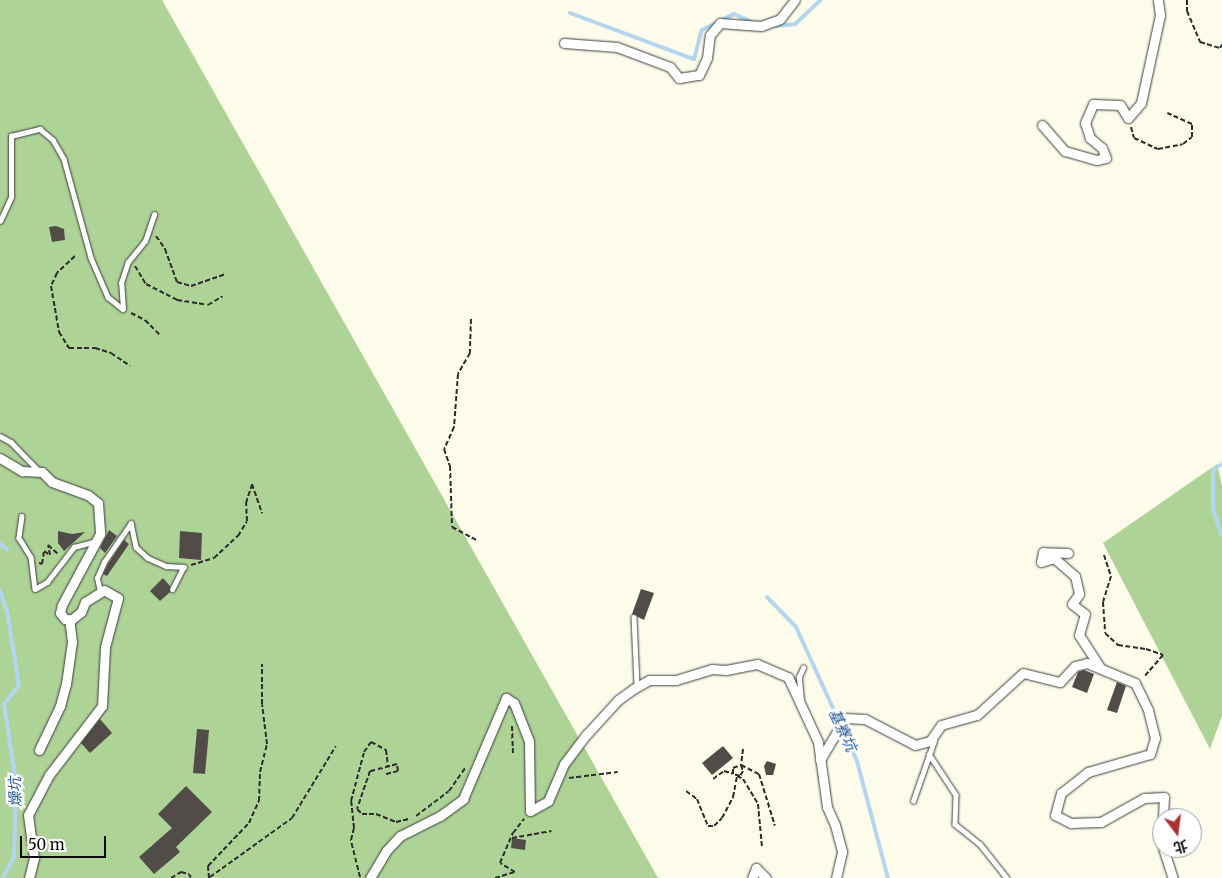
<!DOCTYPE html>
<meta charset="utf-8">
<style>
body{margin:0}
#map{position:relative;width:1222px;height:878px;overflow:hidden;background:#fdfbe9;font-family:Merriweather,"Noto Sans TC",serif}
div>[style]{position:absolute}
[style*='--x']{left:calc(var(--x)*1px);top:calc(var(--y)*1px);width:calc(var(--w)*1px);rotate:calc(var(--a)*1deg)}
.forest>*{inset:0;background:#aed397}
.stream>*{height:4px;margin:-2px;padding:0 2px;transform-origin:2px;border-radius:2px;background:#b3d5f0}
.building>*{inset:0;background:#524c48}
.path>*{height:2px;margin-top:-1px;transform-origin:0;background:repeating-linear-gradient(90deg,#2c2c2c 0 5px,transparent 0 7.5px)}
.roads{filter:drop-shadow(0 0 1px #3d3d3d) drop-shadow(0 0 1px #3d3d3d)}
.service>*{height:4.5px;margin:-2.25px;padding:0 2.25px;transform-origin:2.25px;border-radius:2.25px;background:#fff}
.minor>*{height:9px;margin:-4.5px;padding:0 4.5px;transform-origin:4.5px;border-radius:4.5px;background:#fff}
span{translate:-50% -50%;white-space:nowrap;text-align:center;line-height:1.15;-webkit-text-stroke:5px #fff;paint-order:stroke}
.water-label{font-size:15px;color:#1f5790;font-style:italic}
.north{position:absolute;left:1152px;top:808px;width:50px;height:50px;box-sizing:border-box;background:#fff;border:1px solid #9d9d9d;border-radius:50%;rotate:165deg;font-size:14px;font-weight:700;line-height:20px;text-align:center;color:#0a0a0a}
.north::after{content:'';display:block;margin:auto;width:18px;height:22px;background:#ae322f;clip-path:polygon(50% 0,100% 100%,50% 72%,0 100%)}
.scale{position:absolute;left:20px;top:836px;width:86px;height:22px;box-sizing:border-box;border:2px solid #0a0a0a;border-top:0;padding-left:6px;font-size:15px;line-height:18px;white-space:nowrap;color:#0a0a0a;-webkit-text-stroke:4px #fff;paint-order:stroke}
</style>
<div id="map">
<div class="forest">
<div style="clip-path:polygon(0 0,162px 0,658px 878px,0 878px)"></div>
<div style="clip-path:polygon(1217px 464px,1222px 486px,1222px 716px,1210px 749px,1103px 543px)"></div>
</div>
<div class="stream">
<div style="--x:570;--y:13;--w:132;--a:20.4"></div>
<div style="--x:694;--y:59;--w:30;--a:-75"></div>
<div style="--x:702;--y:30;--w:16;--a:-27"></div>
<div style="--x:722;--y:20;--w:13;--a:-27"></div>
<div style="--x:734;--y:14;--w:20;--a:24"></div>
<div style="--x:763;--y:27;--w:32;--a:-5"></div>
<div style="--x:795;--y:24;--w:35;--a:-43"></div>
<div style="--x:1221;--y:534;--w:25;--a:-108"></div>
<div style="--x:1213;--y:510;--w:40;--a:-90"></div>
<div style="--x:1213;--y:470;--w:11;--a:-34"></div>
<div style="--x:0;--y:544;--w:9;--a:36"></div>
<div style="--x:0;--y:591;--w:21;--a:71"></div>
<div style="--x:7;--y:611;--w:75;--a:80.8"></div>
<div style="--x:19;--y:685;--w:24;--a:128"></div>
<div style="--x:4;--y:704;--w:79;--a:81.3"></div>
<div style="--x:16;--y:782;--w:75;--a:91.5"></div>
<div style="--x:14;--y:857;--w:24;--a:118"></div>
<div style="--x:767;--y:597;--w:42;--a:46"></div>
<div style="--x:796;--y:627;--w:147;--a:65.5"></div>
<div style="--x:857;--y:761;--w:121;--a:75.2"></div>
</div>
<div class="building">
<div style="clip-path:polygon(56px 226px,64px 229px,65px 240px,52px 242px,49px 227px)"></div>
<div style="clip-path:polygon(109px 530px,117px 536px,105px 553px,100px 548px)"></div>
<div style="clip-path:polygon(58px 531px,72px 534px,85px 532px,64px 551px,58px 543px)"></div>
<div style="clip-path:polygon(180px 531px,202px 533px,201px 560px,179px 558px)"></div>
<div style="clip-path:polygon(124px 540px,129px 544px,107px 576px,103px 574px,108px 564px)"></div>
<div style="clip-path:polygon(163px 578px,170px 586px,170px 592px,160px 601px,150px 591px)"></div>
<div style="clip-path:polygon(641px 589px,654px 593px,644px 620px,632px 614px)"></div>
<div style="clip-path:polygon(1084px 670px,1094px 674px,1087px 693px,1072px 687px,1078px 672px)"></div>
<div style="clip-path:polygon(1117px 682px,1126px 686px,1117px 713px,1107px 710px)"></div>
<div style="clip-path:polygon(100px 719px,112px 733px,90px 753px,81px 743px)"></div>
<div style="clip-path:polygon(197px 729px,209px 730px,205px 774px,193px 773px)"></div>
<div style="clip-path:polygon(723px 746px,733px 758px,712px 775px,702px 763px)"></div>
<div style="clip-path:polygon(767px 761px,776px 764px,773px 775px,766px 775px,764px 766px)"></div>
<div style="clip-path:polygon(186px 786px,212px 812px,176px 847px,180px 852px,154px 874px,139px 857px,172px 828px,158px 814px)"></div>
<div style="clip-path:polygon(512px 838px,526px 840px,525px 850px,511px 848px)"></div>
</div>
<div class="path">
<div style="--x:1187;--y:0;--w:11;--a:90"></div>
<div style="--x:1187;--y:11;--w:34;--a:67"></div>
<div style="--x:1200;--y:42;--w:21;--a:17"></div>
<div style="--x:1220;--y:48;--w:4;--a:-56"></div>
<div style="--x:1131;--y:127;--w:11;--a:75"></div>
<div style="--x:1134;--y:138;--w:26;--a:25"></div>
<div style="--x:1158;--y:149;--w:25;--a:-11"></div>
<div style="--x:1183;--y:144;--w:11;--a:-38"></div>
<div style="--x:1192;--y:137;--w:13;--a:-90"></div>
<div style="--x:1192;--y:124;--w:27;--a:-156"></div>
<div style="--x:156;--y:236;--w:16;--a:55"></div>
<div style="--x:165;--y:249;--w:35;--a:70"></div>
<div style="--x:177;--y:282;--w:15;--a:16"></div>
<div style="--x:191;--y:286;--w:36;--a:-19"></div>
<div style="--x:75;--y:256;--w:25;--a:137"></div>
<div style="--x:57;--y:273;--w:14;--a:115"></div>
<div style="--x:51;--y:286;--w:47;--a:80.1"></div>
<div style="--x:59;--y:332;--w:19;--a:58"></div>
<div style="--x:69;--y:348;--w:26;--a:0"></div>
<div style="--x:95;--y:348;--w:17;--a:17"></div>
<div style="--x:111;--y:353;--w:23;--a:34"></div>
<div style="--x:135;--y:266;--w:21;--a:59"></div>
<div style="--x:146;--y:284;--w:35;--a:27"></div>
<div style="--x:177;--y:300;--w:31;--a:9"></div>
<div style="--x:208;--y:305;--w:17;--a:-31"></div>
<div style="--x:131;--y:313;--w:16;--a:27"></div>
<div style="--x:145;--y:320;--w:21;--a:45"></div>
<div style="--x:471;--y:319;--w:34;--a:92"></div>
<div style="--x:470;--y:353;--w:24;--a:120"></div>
<div style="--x:458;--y:374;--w:53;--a:94.3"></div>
<div style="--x:454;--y:427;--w:24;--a:114"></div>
<div style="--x:444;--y:449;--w:18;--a:71"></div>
<div style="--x:450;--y:466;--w:61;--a:88.1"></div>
<div style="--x:452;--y:527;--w:30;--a:28"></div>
<div style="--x:1104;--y:555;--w:22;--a:72"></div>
<div style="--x:1111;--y:576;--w:27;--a:107"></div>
<div style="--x:1103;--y:602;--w:31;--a:86"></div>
<div style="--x:1105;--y:633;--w:18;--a:43"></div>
<div style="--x:1118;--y:645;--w:28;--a:8"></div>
<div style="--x:1146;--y:649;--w:18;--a:19"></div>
<div style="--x:1163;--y:655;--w:30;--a:131"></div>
<div style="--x:39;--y:563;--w:3;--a:18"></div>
<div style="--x:42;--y:564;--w:13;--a:-81"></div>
<div style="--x:44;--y:551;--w:7;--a:34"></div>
<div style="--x:50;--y:555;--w:10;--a:-101"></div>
<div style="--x:48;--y:545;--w:15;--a:42"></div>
<div style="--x:191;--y:565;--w:24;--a:-17"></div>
<div style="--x:214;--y:558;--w:33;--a:-43"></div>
<div style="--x:238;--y:536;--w:17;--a:-59"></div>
<div style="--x:247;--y:521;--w:18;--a:-93"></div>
<div style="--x:246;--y:503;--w:20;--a:-72"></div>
<div style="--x:252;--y:484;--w:31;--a:71"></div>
<div style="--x:512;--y:726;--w:30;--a:88"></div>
<div style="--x:743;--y:749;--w:16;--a:97"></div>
<div style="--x:741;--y:765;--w:6;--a:72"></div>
<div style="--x:743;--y:771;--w:6;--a:121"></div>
<div style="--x:740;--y:776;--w:7;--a:-164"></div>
<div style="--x:733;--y:774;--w:6;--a:-90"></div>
<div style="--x:733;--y:768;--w:9;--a:-21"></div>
<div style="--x:741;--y:765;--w:20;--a:27"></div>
<div style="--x:759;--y:774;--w:54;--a:72.9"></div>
<div style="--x:386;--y:774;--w:12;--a:-14"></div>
<div style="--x:398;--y:771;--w:7;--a:-98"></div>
<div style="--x:397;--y:764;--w:28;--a:165"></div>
<div style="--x:370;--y:771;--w:40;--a:108.9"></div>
<div style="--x:357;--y:809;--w:7;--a:45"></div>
<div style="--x:362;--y:814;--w:14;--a:0"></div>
<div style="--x:376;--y:814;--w:22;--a:22"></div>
<div style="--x:396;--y:822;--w:13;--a:-13"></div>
<div style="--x:569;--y:778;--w:49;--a:-7"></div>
<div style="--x:713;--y:779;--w:14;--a:-36"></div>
<div style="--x:724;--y:771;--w:9;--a:18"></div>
<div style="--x:686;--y:791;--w:14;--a:36"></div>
<div style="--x:697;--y:799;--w:29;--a:68"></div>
<div style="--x:708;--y:826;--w:6;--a:0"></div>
<div style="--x:714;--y:826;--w:11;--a:-45"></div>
<div style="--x:722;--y:818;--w:24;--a:-62"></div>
<div style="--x:733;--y:797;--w:21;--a:-79"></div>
<div style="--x:737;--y:776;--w:7;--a:27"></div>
<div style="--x:743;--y:779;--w:29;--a:59"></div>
<div style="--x:758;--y:804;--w:43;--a:84.7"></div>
<div style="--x:416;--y:816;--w:41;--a:-37.1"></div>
<div style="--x:449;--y:791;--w:28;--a:-55"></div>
<div style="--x:512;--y:838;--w:40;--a:-10"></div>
<div style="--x:210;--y:877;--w:101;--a:-35.7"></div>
<div style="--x:292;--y:818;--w:84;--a:-58.6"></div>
<div style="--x:360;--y:877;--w:38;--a:-104"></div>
<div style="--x:351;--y:840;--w:12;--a:-76"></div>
<div style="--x:354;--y:828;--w:27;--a:-96"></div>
<div style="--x:351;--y:801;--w:51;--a:-75.1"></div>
<div style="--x:364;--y:752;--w:12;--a:-55"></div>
<div style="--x:371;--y:742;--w:17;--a:28"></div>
<div style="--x:386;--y:750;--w:17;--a:83"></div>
<div style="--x:171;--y:878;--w:12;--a:-31"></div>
<div style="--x:181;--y:872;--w:8;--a:14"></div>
<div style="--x:189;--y:874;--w:4;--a:63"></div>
<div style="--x:209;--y:878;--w:12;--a:-95"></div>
<div style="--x:208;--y:866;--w:59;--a:-46.4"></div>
<div style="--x:249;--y:823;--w:24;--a:-66"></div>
<div style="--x:259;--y:801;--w:29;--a:-88"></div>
<div style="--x:260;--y:772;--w:29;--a:-76"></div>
<div style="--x:267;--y:744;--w:40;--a:-97.1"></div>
<div style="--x:262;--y:704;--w:40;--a:-90"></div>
<div style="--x:495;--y:878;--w:21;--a:-17"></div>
<div style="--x:515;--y:872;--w:17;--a:-149"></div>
<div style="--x:500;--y:863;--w:33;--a:-67"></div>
<div style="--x:513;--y:833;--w:18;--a:-52"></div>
</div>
<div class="roads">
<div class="service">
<div style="--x:0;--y:221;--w:26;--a:-65"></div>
<div style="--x:11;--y:197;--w:61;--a:-90"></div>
<div style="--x:11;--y:136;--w:30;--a:-14"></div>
<div style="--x:40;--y:129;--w:17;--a:40"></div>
<div style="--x:53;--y:140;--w:22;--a:60"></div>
<div style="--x:64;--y:159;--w:103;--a:74.7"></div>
<div style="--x:91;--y:258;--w:43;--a:66.4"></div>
<div style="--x:108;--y:297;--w:19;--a:39"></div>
<div style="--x:123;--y:309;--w:26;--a:-94"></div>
<div style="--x:121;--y:283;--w:22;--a:-72"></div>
<div style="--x:128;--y:262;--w:27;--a:-51"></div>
<div style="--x:145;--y:241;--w:28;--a:-71"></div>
<div style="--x:0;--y:436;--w:13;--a:29"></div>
<div style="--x:11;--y:442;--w:39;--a:46"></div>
<div style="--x:22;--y:516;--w:22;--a:98"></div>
<div style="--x:19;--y:538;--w:22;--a:58"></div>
<div style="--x:31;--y:557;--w:32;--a:83"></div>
<div style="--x:35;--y:589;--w:14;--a:-30"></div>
<div style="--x:47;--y:582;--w:44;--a:-52.4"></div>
<div style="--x:74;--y:547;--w:23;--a:-15"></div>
<div style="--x:100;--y:592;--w:14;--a:-102"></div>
<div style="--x:97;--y:578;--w:17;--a:-66"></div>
<div style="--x:104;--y:562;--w:47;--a:-55.3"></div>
<div style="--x:131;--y:523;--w:25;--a:78"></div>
<div style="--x:136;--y:547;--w:16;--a:43"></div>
<div style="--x:148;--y:558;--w:20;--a:24"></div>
<div style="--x:166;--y:566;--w:18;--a:3"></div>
<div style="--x:184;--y:567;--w:25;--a:117"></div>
<div style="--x:634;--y:617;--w:70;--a:87.5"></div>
<div style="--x:801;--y:701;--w:24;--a:-95"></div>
<div style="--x:799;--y:677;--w:10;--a:-66"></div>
<div style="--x:929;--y:754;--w:49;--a:56.6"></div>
<div style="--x:956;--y:795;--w:29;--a:92"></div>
<div style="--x:955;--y:824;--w:32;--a:39"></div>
<div style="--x:980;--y:844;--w:43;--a:51.5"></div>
<div style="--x:913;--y:801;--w:64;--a:-70.7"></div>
</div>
<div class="minor">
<div style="--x:564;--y:43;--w:53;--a:4.3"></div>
<div style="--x:617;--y:47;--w:57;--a:20.7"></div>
<div style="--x:670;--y:67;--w:14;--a:51"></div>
<div style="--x:679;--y:78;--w:20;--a:-9"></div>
<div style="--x:699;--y:75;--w:19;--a:-65"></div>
<div style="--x:707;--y:58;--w:23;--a:-83"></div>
<div style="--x:710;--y:35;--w:16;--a:-50"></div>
<div style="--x:720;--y:23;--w:41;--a:4.2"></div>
<div style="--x:761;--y:26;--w:20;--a:-20"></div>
<div style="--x:780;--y:19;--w:24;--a:-52"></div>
<div style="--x:1042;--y:125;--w:35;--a:49"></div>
<div style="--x:1065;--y:151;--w:33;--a:16"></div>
<div style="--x:1097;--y:160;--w:9;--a:-13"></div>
<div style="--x:1106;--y:158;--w:11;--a:-112"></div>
<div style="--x:1102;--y:148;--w:16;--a:-140"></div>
<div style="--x:1090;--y:138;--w:16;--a:-108"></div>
<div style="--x:1085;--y:123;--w:21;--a:-67"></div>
<div style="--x:1093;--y:104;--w:27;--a:2"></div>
<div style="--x:1120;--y:105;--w:15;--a:58"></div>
<div style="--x:1128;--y:118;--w:20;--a:-49"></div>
<div style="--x:1141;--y:103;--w:90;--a:-77.8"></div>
<div style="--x:1160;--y:15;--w:15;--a:-98"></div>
<div style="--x:0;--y:458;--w:26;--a:31"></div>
<div style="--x:22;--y:471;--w:20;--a:3"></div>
<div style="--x:42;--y:472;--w:14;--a:45"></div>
<div style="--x:52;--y:482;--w:38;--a:20"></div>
<div style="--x:88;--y:495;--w:13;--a:39"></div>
<div style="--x:98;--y:503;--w:31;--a:86"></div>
<div style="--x:100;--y:534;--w:81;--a:118.2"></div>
<div style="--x:62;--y:605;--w:8;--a:104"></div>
<div style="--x:60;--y:613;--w:8;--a:50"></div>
<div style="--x:65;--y:619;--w:6;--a:9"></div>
<div style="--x:71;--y:620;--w:13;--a:-39"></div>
<div style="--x:81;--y:612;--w:11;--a:-68"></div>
<div style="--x:85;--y:602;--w:22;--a:-32"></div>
<div style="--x:104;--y:590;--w:16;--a:30"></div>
<div style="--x:118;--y:598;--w:51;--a:104.9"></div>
<div style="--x:105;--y:647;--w:59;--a:92.9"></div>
<div style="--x:102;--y:706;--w:87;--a:127.5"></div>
<div style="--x:49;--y:775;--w:45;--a:117.7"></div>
<div style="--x:28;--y:815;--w:43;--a:82.1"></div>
<div style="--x:34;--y:858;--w:21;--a:104"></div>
<div style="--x:1068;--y:553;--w:25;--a:-178"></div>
<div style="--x:1043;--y:552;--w:10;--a:101"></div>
<div style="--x:1041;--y:562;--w:14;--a:-17"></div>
<div style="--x:1054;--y:558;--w:28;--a:41"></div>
<div style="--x:1075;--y:576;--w:18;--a:77"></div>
<div style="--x:1079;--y:594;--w:12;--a:125"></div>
<div style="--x:1072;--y:604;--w:16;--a:38"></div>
<div style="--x:1085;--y:614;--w:22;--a:106"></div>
<div style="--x:1079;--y:635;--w:38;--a:57"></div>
<div style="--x:39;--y:750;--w:49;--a:-64.5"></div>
<div style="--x:60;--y:706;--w:23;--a:-75"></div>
<div style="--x:66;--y:684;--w:42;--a:-81.9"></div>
<div style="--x:72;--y:642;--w:23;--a:-97"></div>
<div style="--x:820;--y:760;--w:49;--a:-59.2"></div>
<div style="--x:845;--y:718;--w:20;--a:3"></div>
<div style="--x:865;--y:719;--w:56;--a:27.5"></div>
<div style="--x:915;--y:745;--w:16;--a:-15"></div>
<div style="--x:930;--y:741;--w:19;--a:-55"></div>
<div style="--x:941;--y:725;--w:37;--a:-16"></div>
<div style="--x:977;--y:715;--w:62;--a:-42.4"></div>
<div style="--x:1023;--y:673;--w:38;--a:14"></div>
<div style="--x:1060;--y:682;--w:22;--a:-47"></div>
<div style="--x:1075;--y:666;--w:12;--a:-14"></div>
<div style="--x:1087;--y:663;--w:52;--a:22.6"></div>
<div style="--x:1135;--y:683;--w:30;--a:64"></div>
<div style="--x:1148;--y:710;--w:29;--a:76"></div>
<div style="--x:1155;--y:738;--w:17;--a:107"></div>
<div style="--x:1150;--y:754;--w:65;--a:163.8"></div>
<div style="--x:1088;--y:772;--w:34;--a:142"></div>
<div style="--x:1061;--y:793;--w:23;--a:105"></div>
<div style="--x:1055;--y:815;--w:18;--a:27"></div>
<div style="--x:1071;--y:823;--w:30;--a:-2"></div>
<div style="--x:1101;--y:822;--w:49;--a:-29.2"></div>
<div style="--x:1144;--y:798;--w:20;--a:-3"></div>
<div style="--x:1164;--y:797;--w:21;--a:93"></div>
<div style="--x:1163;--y:848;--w:32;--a:72"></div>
<div style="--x:370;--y:878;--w:31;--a:-59"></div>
<div style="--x:386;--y:851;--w:21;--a:-47"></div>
<div style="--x:400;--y:836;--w:45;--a:-26.6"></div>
<div style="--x:440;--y:816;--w:29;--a:-36"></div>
<div style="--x:463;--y:799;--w:110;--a:-66.9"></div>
<div style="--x:506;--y:698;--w:9;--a:32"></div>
<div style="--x:514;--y:703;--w:41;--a:68.5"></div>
<div style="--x:529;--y:741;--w:70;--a:89.2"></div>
<div style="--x:530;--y:811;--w:21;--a:-29"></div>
<div style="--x:548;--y:801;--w:40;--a:-66.6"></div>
<div style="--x:564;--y:764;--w:38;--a:-53"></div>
<div style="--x:587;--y:734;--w:46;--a:-47.6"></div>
<div style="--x:618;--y:700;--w:19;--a:-36"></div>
<div style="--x:633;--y:689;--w:18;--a:-29"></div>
<div style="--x:649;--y:680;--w:27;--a:0"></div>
<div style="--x:676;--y:680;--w:38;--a:-17"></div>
<div style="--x:712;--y:669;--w:14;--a:4"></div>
<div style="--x:726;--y:670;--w:32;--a:-11"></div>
<div style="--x:757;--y:664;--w:34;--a:23"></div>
<div style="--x:788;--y:677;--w:72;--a:65.2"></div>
<div style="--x:818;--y:742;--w:66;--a:82.1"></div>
<div style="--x:827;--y:807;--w:20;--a:66"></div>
<div style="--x:835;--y:825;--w:28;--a:75"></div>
<div style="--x:842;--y:852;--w:27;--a:103"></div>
<div style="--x:752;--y:878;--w:11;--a:-68"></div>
<div style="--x:756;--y:868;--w:14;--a:45"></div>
</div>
</div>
<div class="water-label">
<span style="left:843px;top:730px;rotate:65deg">基寮坑</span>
<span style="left:15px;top:792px;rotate:-91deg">燥坑</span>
</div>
<div class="north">北</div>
<div class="scale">50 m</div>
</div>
